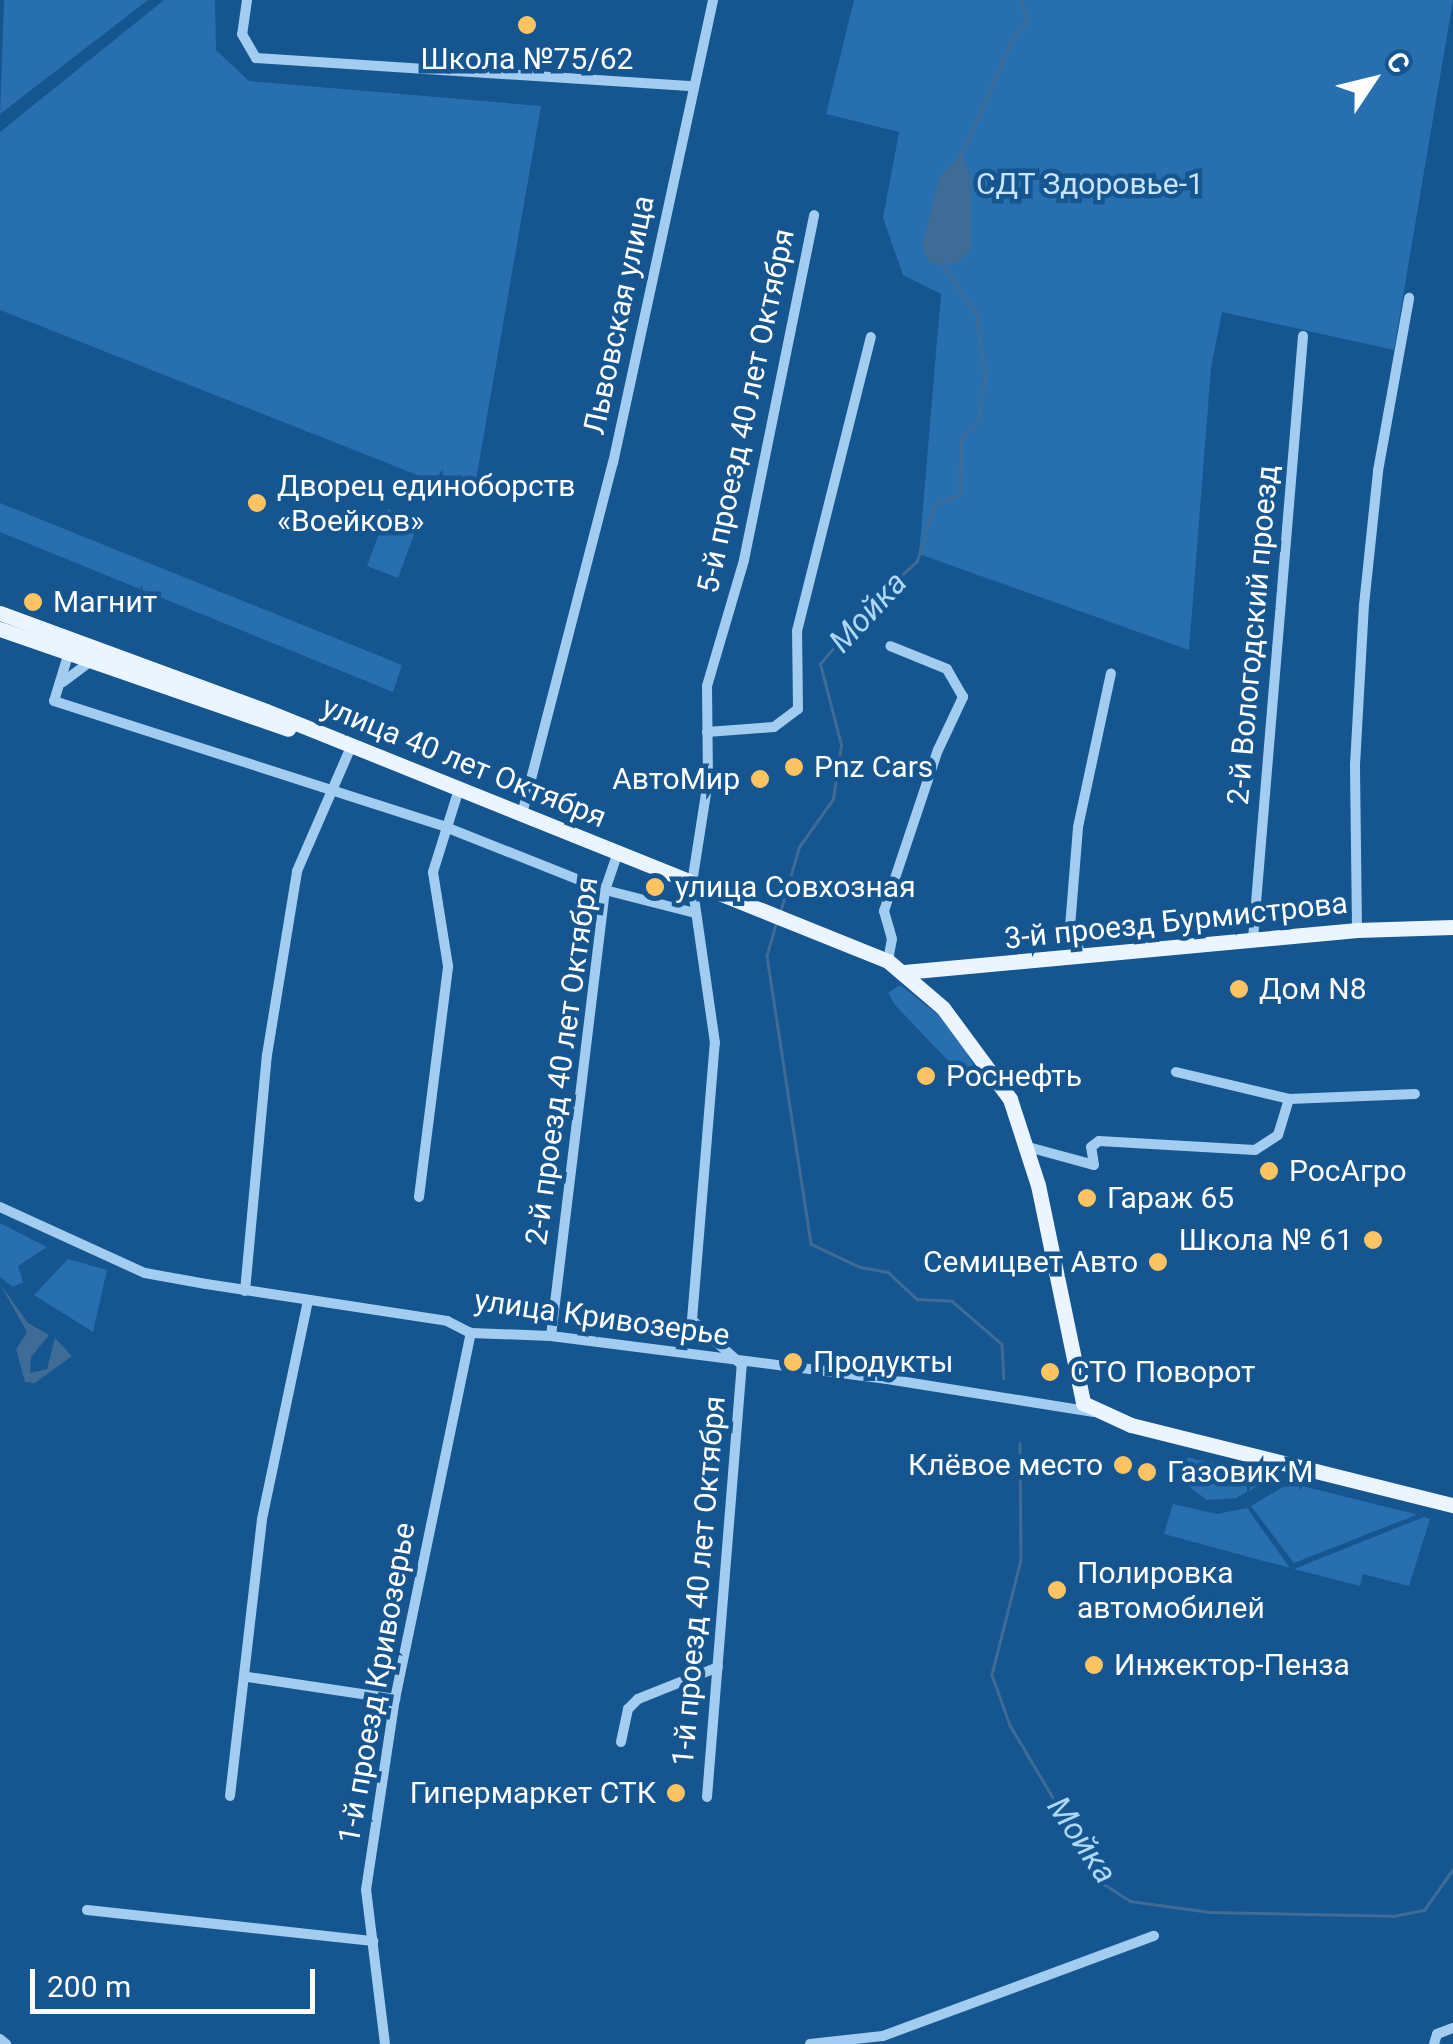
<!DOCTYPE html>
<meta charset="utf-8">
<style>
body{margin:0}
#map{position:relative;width:1453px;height:2044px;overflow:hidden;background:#155590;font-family:Roboto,sans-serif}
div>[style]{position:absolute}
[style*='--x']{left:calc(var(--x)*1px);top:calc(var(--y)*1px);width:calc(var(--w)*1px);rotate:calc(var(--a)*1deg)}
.green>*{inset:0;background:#286faf}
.water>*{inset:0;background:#3e6c96}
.stream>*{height:2.5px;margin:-1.25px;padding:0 1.25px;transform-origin:1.25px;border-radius:1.25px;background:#3e6c96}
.street>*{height:10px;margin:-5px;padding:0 5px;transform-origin:5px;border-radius:5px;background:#a2ccf0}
.primary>*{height:15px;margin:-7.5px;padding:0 7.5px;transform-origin:7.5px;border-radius:7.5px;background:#ebf5ff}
.dots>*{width:28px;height:28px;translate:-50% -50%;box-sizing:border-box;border:5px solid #155590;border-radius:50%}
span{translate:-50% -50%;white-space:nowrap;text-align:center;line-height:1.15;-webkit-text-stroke:9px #155590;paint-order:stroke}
.poi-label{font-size:30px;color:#fff}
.left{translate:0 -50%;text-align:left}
.right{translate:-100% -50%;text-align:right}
.park-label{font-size:30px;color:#c9e4fc}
.street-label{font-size:30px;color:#fff}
.water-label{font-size:32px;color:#aed6f7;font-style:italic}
.north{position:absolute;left:1323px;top:30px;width:100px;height:100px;-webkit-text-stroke:8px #155590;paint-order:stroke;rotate:55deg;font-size:28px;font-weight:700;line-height:40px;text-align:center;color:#fff}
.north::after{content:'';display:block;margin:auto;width:35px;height:45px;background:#fff;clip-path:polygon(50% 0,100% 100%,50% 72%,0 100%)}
.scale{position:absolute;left:30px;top:1969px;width:285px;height:45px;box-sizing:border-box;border:5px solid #fff;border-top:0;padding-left:12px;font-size:30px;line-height:35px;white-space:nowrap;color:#fff;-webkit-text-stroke:8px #155590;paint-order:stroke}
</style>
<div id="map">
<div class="green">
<div style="clip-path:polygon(4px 0,148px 0,0 114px)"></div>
<div style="clip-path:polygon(164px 0,215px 0,216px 50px,249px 81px,541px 106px,473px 497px,0 310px,0 132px)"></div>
<div style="clip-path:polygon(854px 0,1453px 0,1394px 350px,1222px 312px,1211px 368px,1189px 650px,919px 554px,941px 294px,903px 275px,883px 218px,899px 132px,826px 114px)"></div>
<div style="clip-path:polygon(0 503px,402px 665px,393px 692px,0 532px)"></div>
<div style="clip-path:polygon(388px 509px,419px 521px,398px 578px,367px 566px)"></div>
<div style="clip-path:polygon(900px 985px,950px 1024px,978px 1072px,957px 1070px,895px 1005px,888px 993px)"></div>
<div style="clip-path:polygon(0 1223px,47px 1247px,18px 1266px,23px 1282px,13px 1287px,0 1277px)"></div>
<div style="clip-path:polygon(68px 1259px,107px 1270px,93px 1332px,34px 1295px)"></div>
<div style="clip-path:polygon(1186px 1457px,1270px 1477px,1271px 1479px,1236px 1498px,1207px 1500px,1179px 1479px)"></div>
<div style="clip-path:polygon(1290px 1483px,1415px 1514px,1416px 1515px,1294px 1563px,1251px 1506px)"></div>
<div style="clip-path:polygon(1173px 1504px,1217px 1514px,1247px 1508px,1290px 1568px,1164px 1534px)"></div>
<div style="clip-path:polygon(1424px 1517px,1430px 1519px,1409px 1586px,1363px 1574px,1360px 1586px,1294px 1569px)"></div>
</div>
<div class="water">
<div style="clip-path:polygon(961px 153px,971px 177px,971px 249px,957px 264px,931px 264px,922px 247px,939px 178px)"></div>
<div style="clip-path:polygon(0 1284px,28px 1323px,49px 1335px,31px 1357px,30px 1373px,47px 1369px,55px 1338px,72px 1356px,35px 1383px,25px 1382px,16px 1349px,27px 1332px)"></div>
</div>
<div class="stream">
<div style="--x:961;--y:156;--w:128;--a:-66.4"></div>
<div style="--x:1012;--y:39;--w:23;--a:-50"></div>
<div style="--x:1027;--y:21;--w:22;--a:-106"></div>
<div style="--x:781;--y:909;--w:65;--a:-73.8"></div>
<div style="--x:799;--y:847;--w:59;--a:-54.7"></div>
<div style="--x:833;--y:799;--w:55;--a:-81.6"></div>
<div style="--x:841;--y:745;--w:84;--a:-104.5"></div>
<div style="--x:820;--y:664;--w:74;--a:-50.5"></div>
<div style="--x:867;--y:607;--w:68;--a:-42.6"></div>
<div style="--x:917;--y:561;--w:59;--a:-73.4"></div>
<div style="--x:934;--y:504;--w:28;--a:-21"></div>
<div style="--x:960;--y:494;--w:55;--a:-89"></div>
<div style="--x:961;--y:439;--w:25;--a:-47"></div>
<div style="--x:978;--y:421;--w:44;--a:-80.8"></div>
<div style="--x:985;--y:378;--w:65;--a:-98"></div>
<div style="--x:976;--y:314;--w:63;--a:-124.7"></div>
<div style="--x:777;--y:921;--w:36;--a:106"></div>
<div style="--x:767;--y:956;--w:291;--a:81.3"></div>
<div style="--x:811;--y:1244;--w:54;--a:25.1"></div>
<div style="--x:860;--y:1267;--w:28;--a:10"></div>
<div style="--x:888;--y:1272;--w:40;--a:43"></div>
<div style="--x:917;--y:1299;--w:35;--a:3"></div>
<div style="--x:952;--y:1301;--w:66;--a:40.7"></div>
<div style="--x:1002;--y:1344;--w:34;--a:87"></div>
<div style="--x:1020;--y:1443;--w:117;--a:89.5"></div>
<div style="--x:1021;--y:1560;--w:119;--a:104.2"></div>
<div style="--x:992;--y:1675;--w:53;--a:70.2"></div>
<div style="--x:1010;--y:1725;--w:185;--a:59.4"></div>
<div style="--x:1104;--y:1884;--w:31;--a:33"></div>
<div style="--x:1130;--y:1901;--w:80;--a:7.9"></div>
<div style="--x:1209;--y:1912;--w:184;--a:1.2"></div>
<div style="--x:1393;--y:1916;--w:32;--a:-11"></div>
<div style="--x:1424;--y:1910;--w:50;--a:-54.7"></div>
</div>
<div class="street">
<div style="--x:247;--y:0;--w:34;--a:98"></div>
<div style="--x:242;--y:34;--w:28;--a:60"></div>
<div style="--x:256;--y:58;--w:438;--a:3.7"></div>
<div style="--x:70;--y:649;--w:54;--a:107.1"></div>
<div style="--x:54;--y:701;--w:409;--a:17.8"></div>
<div style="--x:443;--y:826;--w:174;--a:21.6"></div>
<div style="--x:605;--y:890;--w:93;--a:14.3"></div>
<div style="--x:63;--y:682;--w:35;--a:-37"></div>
<div style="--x:707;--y:732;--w:67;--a:-4.3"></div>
<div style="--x:774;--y:727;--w:30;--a:-37"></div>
<div style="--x:798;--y:709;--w:78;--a:-90.7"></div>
<div style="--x:797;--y:631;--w:303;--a:-75.9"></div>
<div style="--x:522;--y:814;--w:363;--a:-75.5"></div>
<div style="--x:613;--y:463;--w:474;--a:-77.8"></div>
<div style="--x:1357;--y:930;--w:165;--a:-90.7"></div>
<div style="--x:1355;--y:765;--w:160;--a:-86.8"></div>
<div style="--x:1364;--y:605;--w:135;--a:-84"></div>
<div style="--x:1378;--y:471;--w:176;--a:-79.8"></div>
<div style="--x:1253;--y:939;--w:605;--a:-85.26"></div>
<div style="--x:1082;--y:957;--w:32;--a:-112"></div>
<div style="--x:1070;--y:927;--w:100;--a:-85.4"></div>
<div style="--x:1078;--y:827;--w:157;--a:-77.9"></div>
<div style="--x:888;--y:961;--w:22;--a:-80"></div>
<div style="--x:892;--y:939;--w:29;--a:-106"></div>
<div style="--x:884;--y:911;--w:170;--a:-71.5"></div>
<div style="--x:938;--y:750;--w:59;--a:-64.7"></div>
<div style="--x:963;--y:697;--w:32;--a:-120"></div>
<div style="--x:947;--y:669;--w:61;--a:-158"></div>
<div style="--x:1176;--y:1072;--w:116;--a:13.4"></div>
<div style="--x:1289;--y:1099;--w:126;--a:-2.3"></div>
<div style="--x:1028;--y:1147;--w:68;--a:15.3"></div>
<div style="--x:1094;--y:1165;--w:18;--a:-99"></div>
<div style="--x:1091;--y:1147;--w:10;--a:-37"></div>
<div style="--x:1099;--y:1141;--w:156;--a:3.3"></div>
<div style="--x:1255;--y:1150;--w:27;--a:-33"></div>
<div style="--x:1278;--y:1135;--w:38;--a:-73"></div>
<div style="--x:419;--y:1197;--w:233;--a:-82.8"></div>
<div style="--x:448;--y:966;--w:95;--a:-99.1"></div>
<div style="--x:433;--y:872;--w:87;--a:-72.6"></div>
<div style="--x:0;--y:1207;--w:159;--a:24.5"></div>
<div style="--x:145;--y:1273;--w:62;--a:10.2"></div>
<div style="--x:206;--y:1284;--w:244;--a:8.7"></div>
<div style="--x:447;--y:1321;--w:27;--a:27"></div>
<div style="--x:471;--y:1333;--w:80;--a:2.1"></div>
<div style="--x:551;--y:1336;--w:339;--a:7.3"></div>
<div style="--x:887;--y:1379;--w:208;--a:9.1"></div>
<div style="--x:245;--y:1291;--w:237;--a:-84.7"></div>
<div style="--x:267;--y:1055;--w:186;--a:-80.7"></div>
<div style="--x:297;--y:871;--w:133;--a:-66.5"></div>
<div style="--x:551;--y:1336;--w:449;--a:-83.1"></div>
<div style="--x:605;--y:890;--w:39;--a:-71"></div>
<div style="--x:248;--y:1677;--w:149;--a:8.5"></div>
<div style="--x:621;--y:1742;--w:34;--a:-78"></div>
<div style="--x:628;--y:1709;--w:14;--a:-45"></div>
<div style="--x:638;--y:1699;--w:86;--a:-21.8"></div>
<div style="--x:230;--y:1796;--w:279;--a:-83.4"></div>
<div style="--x:262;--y:1519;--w:223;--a:-78.1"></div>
<div style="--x:707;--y:1797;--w:433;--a:-85.4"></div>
<div style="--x:742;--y:1365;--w:67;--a:-138"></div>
<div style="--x:692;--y:1320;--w:278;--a:-85.3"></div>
<div style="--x:715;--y:1043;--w:162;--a:-98.2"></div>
<div style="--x:692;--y:883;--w:103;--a:-81.1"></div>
<div style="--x:708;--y:781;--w:95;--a:-90.6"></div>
<div style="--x:707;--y:686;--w:131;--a:-73.6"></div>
<div style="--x:744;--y:560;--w:352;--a:-78.5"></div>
<div style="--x:87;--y:1910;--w:288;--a:6.2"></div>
<div style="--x:0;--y:2039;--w:8;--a:40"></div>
<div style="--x:385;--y:2044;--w:155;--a:-97"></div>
<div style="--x:366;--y:1890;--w:193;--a:-81.4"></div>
<div style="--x:395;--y:1699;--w:374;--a:-78.3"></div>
<div style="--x:810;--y:2044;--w:73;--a:-6.3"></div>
<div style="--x:883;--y:2036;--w:289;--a:-20.3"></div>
<div style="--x:1434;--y:2044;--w:10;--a:-73"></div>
<div style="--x:1437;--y:2034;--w:17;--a:-21"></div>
</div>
<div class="primary">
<div style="--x:0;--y:613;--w:283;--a:20.2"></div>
<div style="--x:266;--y:711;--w:670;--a:21.9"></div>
<div style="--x:888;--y:961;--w:72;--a:40.5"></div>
<div style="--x:943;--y:1008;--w:113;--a:53.6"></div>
<div style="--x:1010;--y:1099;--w:90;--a:72"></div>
<div style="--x:1038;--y:1185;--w:223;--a:78.3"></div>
<div style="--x:1083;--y:1403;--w:53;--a:24.6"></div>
<div style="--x:1131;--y:1425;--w:332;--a:14"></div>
<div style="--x:0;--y:629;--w:305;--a:19.1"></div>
<div style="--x:904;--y:972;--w:455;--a:-5.3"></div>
<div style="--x:1357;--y:930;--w:96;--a:-1.8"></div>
</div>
<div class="dots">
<div style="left:527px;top:25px;background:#ffc461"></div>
<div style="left:257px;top:503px;background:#ffc461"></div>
<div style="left:33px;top:602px;background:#ffc461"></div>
<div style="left:794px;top:767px;background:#ffc461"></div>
<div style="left:760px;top:779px;background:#ffc461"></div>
<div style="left:655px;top:887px;background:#ffc461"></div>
<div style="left:1239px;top:989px;background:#ffc461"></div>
<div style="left:926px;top:1076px;background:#ffc461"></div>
<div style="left:1269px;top:1171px;background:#ffc461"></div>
<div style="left:1087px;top:1198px;background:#ffc461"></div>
<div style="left:1373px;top:1240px;background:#ffc461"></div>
<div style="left:1158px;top:1262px;background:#ffc461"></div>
<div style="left:793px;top:1362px;background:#ffc461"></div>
<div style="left:1050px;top:1372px;background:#ffc461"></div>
<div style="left:1123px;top:1465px;background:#ffc461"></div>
<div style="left:1147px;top:1472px;background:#ffc461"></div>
<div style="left:1057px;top:1590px;background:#ffc461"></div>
<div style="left:1094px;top:1665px;background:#ffc461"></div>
<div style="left:676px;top:1793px;background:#ffc461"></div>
</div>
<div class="poi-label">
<span style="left:527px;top:59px">Школа №75/62</span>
<span class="left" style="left:277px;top:503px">Дворец единоборств<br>«Воейков»</span>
<span class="left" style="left:53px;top:602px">Магнит</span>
<span class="left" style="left:814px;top:767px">Pnz Cars</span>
<span class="right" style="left:740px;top:779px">АвтоМир</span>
<span class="left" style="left:675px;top:887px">улица Совхозная</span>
<span class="left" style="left:1259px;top:989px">Дом N8</span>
<span class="left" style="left:946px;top:1076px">Роснефть</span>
<span class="left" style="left:1289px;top:1171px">РосАгро</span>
<span class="left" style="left:1107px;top:1198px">Гараж 65</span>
<span class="right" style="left:1353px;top:1240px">Школа № 61</span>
<span class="right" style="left:1138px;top:1262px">Семицвет Авто</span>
<span class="left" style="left:813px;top:1362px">Продукты</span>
<span class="left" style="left:1070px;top:1372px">СТО Поворот</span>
<span class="right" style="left:1103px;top:1465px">Клёвое место</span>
<span class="left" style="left:1167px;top:1472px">Газовик М</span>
<span class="left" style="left:1077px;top:1590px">Полировка<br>автомобилей</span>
<span class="left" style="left:1114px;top:1665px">Инжектор-Пенза</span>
<span class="right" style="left:656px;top:1793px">Гипермаркет СТК</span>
</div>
<div class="park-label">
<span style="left:1090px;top:184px">СДТ Здоровье-1</span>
</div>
<div class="street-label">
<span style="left:619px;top:315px;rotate:-78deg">Львовская улица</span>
<span style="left:746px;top:411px;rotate:-78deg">5-й проезд 40 лет Октября</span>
<span style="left:1253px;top:635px;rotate:-85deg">2-й Вологодский проезд</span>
<span style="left:464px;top:762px;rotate:22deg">улица 40 лет Октября</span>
<span style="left:1176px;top:921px;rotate:-6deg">3-й проезд Бурмистрова</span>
<span style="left:562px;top:1061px;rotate:-82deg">2-й проезд 40 лет Октября</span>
<span style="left:602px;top:1318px;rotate:8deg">улица Кривозерье</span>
<span style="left:699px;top:1581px;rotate:-85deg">1-й проезд 40 лет Октября</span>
<span style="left:377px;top:1683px;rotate:-80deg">1-й проезд Кривозерье</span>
</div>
<div class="water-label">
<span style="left:868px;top:612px;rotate:-47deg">Мойка</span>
<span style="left:1082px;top:1840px;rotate:56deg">Мойка</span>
</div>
<div class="north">С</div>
<div class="scale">200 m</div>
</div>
